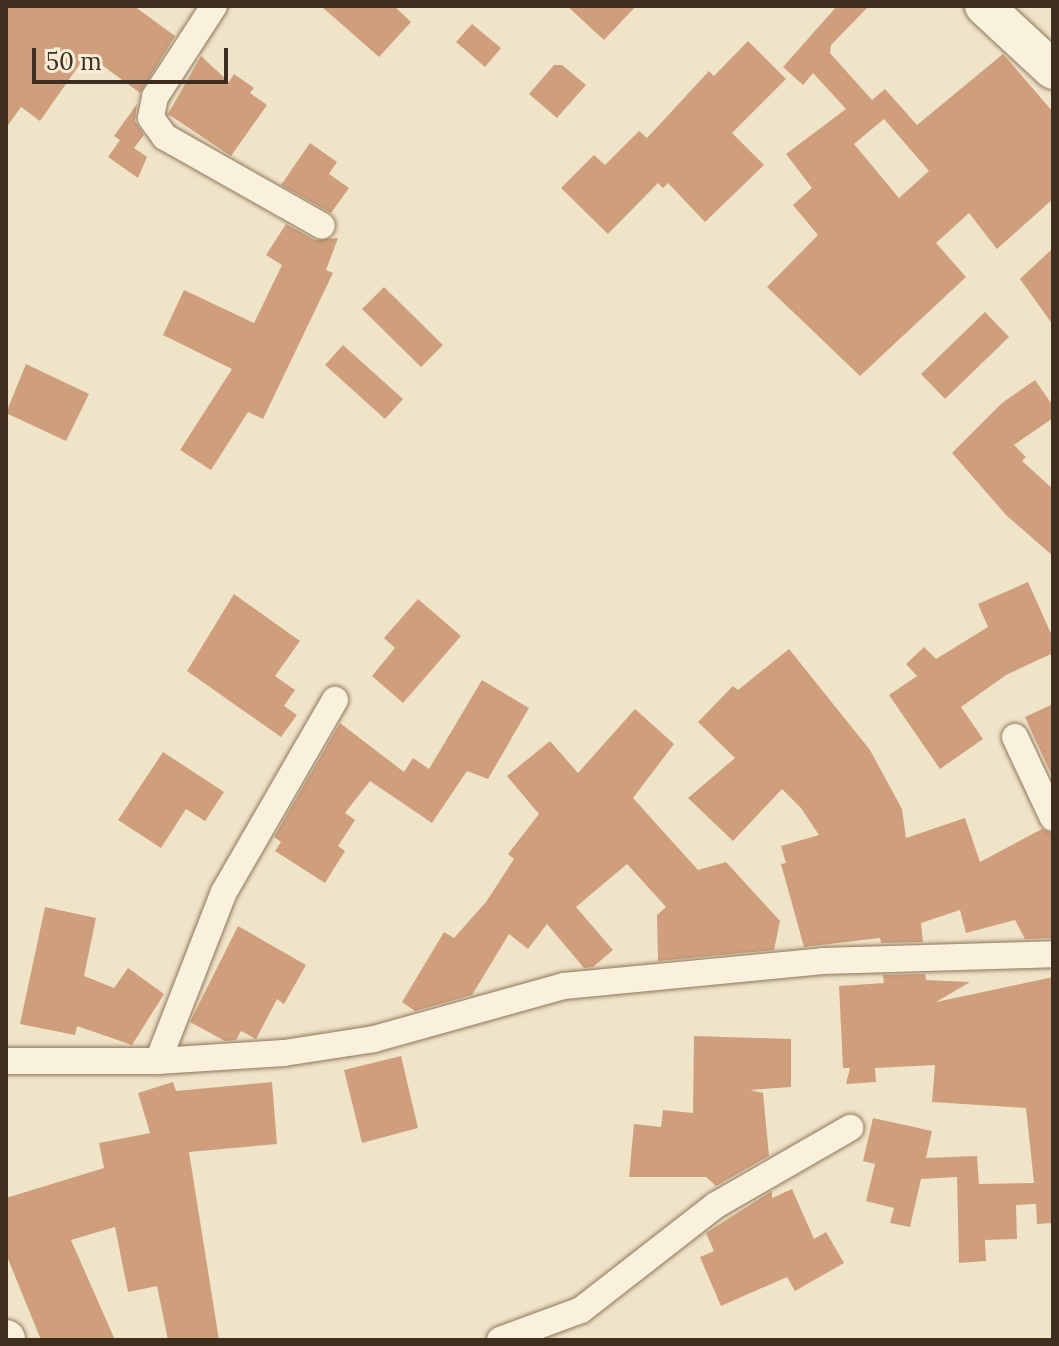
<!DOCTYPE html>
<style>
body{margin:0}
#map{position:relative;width:1059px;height:1346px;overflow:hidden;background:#f0e4c8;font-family:Lora,serif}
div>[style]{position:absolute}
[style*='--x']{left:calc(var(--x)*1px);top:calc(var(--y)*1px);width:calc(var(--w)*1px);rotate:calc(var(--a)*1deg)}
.building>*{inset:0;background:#cf9f7d}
.roads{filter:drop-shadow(0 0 2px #8d765c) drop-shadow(0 0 2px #8d765c)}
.street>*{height:26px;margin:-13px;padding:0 13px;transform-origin:13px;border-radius:13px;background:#faf1dc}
.secondary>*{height:38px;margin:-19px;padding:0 19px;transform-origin:19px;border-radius:19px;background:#faf1dc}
span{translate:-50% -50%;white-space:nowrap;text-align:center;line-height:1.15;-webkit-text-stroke:8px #f7eed8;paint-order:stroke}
.frame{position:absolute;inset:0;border:8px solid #3d2e20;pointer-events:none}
.scale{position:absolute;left:32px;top:48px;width:196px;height:36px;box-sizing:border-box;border:4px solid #3d2e20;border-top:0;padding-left:10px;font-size:24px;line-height:28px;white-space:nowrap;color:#3d2e20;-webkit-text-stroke:6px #f7eed8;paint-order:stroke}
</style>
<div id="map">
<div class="building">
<div style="clip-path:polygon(6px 6px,134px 6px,175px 36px,140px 93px,87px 54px,40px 121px,21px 107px,6px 128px)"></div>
<div style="clip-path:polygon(321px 6px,394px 6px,411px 22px,379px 57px)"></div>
<div style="clip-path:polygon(567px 6px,636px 6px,604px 40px)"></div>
<div style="clip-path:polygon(evenodd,837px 6px,869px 6px,831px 45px,830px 53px,872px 100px,885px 89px,917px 125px,1003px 54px,1053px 112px,1053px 199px,997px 249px,969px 213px,936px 243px,966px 277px,860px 376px,767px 287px,818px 235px,793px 205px,812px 188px,786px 154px,846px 109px,813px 73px,803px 85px,783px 67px,837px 6px,884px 119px,929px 171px,899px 198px,854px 144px,884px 119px)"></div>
<div style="clip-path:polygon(472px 24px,501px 48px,485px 67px,456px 42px)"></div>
<div style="clip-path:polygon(748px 41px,786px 79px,732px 133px,764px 165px,705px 222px,668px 183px,663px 188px,658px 183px,608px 234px,561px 188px,594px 155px,605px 165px,639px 131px,647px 138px,709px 71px,714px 76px)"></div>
<div style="clip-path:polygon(201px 56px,229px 82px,234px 74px,254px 88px,250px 93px,267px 105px,231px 156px,168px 114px)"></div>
<div style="clip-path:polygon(554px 65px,562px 65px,586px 85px,557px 118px,529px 94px)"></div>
<div style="clip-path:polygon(137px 104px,135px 121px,144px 135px,134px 148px,147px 157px,138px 178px,108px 157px,120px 140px,114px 136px)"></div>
<div style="clip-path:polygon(310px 143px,337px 162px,329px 174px,349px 188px,331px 213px,281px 185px)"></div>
<div style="clip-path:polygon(286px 224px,315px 240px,338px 238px,326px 270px,333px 273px,263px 419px,248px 412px,211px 470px,180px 450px,232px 369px,163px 335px,184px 290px,254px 323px,282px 265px,266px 255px)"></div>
<div style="clip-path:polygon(1053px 248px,1053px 325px,1020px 279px)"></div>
<div style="clip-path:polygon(384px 287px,443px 345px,421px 367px,362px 309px)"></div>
<div style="clip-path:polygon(985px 312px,1009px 337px,945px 399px,921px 374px)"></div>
<div style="clip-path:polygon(343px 345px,403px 399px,385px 419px,325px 365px)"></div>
<div style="clip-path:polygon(26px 364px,89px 394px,66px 441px,6px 413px)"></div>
<div style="clip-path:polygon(1035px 380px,1053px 406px,1053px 418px,1014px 445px,1026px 457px,1022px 461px,1053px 489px,1053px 556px,1007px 516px,952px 453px,1002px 403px)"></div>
<div style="clip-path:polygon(1028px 582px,1053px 638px,1053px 653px,1006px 675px,961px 707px,983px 739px,940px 769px,889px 695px,917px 676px,906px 664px,924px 647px,936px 659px,988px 627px,978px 604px)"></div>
<div style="clip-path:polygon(234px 594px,300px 641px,275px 676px,295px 690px,284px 706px,297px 715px,281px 737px,187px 671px)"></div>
<div style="clip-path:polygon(418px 599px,461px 636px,403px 703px,372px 676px,395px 648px,384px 638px)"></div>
<div style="clip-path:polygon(789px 649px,870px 750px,902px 809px,906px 838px,965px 818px,980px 862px,1042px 829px,1053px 834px,1053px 938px,1025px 939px,1015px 920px,966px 933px,960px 910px,921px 923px,923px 942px,881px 943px,880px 938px,804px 947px,781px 864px,786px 863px,781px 846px,819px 835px,801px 808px,782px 789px,733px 841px,688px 798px,735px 758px,698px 722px,733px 686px,738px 690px)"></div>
<div style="clip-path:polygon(482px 680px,529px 708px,488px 779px,467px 771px,432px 823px,370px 781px,345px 813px,355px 820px,338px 846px,345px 851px,325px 883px,275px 851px,281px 842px,274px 837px,340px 723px,404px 772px,413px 758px,429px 769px)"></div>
<div style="clip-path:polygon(1053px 704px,1053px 778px,1025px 717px)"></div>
<div style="clip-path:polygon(635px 709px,674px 744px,633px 798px,698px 870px,726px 862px,780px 921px,774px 950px,658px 961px,657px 915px,666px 907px,627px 864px,576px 907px,613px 950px,593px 967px,584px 968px,547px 924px,528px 949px,509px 934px,472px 995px,415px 1011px,402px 1002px,444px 932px,454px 938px,486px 902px,514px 859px,508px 854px,539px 814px,507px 776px,550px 741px,578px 773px)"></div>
<div style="clip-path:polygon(163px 752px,224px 792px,205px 821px,186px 809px,161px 848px,118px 820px)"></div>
<div style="clip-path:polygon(45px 907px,96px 918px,84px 976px,114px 988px,128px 968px,164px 994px,132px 1045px,77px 1026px,75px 1035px,20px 1024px)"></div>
<div style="clip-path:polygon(238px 926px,306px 965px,284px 1004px,277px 999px,256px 1039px,241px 1031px,236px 1040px,225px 1041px,190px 1022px)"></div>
<div style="clip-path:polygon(925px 974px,926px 980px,970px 982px,936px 1002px,1053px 977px,1053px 1223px,1037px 1224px,1036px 1204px,1016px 1205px,1017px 1239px,985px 1240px,986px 1261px,959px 1263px,957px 1177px,921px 1179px,910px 1227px,890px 1223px,894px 1208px,866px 1201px,875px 1164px,863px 1161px,873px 1118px,932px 1131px,926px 1158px,977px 1156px,979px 1184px,1034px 1183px,1026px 1108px,932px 1102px,935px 1065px,875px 1068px,876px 1082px,846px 1084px,850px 1068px,843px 1068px,839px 986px,884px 983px,883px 975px)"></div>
<div style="clip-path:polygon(694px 1036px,791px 1039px,791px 1087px,750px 1090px,763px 1093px,769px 1156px,716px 1186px,706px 1177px,629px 1177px,634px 1124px,661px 1127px,663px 1110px,693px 1113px)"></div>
<div style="clip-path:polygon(401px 1056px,418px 1128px,362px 1143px,344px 1070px)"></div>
<div style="clip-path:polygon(173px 1082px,176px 1091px,272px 1082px,277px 1144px,189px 1152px,219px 1340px,168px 1340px,157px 1286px,128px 1292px,115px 1227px,71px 1240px,115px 1340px,41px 1340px,6px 1254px,6px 1198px,104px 1168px,99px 1143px,150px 1133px,138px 1093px)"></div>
<div style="clip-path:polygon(792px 1189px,814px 1239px,826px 1232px,844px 1263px,795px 1291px,787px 1277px,721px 1306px,700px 1257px,714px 1251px,706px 1233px,772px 1191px,772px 1198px)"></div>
</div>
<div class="roads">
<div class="street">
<div style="--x:214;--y:6;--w:108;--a:123"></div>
<div style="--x:155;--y:97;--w:21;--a:101"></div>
<div style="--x:151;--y:118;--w:24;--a:54"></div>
<div style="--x:165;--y:137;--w:180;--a:29.5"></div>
<div style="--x:1015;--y:737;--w:89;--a:64.9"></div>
<div style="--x:6;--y:1061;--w:152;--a:0"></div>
<div style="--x:158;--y:1061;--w:126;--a:-3.6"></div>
<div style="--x:284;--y:1053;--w:91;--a:-8.8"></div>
<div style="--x:374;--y:1039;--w:197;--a:-15.6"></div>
<div style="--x:564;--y:986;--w:260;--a:-5.5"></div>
<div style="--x:823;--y:961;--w:230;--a:-1.7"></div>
<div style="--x:158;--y:1061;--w:181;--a:-68.7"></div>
<div style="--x:224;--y:892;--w:222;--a:-60"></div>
<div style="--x:500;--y:1340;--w:86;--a:-20.3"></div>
<div style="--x:581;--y:1310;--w:171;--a:-37.9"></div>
<div style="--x:716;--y:1205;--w:155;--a:-29.9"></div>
</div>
<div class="secondary">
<div style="--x:984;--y:6;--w:94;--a:42.8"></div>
<div style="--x:6;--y:1339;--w:1;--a:90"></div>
</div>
</div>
<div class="frame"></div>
<div class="scale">50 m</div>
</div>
